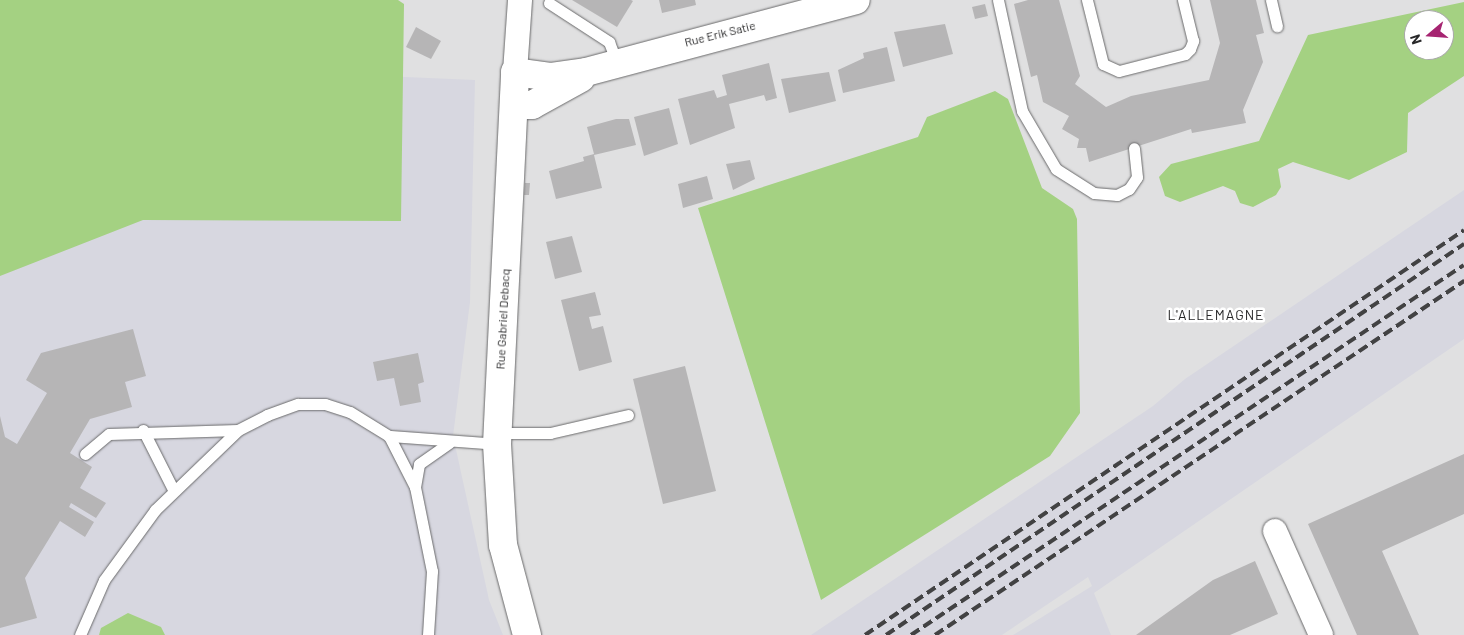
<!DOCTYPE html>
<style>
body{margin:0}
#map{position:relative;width:1464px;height:635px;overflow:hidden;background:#e0e0e1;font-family:Barlow,sans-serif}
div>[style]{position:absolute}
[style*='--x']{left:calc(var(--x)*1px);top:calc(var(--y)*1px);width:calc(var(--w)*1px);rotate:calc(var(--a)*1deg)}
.built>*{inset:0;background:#d7d7e0}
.green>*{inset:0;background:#a4d182}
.building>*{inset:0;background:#b6b5b6}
.roads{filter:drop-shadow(0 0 1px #6a6a6b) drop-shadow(0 0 1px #6a6a6b)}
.service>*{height:11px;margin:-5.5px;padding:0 5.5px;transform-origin:5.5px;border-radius:5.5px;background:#fff}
.minor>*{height:24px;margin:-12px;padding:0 12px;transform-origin:12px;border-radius:12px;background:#fff}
.tertiary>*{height:28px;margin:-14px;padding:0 14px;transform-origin:14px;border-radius:14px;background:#fff}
.rail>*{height:4px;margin-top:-2px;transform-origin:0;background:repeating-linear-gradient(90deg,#424243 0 10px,transparent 0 15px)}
span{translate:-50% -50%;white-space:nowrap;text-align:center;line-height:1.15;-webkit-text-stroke:5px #fff;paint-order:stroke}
.street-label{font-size:12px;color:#272728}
.neighbourhood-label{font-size:14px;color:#272728;letter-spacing:1px}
.north{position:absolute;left:1404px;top:10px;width:50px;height:50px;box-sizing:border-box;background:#fff;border:1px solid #a9a9a9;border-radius:50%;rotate:252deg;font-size:14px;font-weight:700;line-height:20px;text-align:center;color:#272728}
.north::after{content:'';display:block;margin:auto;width:18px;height:22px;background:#a62471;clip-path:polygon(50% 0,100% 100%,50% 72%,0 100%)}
</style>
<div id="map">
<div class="built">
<div style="clip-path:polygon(0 0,124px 65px,475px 80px,470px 302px,453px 436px,489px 600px,503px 635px,0 635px)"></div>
<div style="clip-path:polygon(1464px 190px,1464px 339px,1094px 593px,1111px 635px,1013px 635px,1092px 586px,1088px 577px,1002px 635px,811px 635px,1153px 406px,1185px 379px)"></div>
</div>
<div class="green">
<div style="clip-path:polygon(0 0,398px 0,404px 4px,401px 221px,143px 220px,0 276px)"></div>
<div style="clip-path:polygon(evenodd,1464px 2px,1464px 76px,1408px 113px,1407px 152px,1349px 180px,1293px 162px,1278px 169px,1281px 187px,1276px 195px,1253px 207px,1240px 203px,1235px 191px,1223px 186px,1180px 202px,1165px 196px,1159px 177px,1171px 164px,1259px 141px,1308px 35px,1464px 2px,1414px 20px,1444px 20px,1444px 50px,1414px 50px,1414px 20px)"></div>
<div style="clip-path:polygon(995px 91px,1008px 99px,1042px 188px,1073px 209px,1077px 219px,1080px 413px,1050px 456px,821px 600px,698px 208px,918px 137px,927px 117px)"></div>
<div style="clip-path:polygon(128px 613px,161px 627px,165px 635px,99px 635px,101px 628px)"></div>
</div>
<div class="building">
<div style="clip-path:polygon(572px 0,631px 0,633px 1px,617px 27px)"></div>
<div style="clip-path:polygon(659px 0,695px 0,696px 5px,662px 13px)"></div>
<div style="clip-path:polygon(1028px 0,1059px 0,1080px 76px,1075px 84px,1106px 107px,1131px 96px,1209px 80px,1220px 43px,1210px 0,1256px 0,1264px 33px,1256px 35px,1263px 62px,1243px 110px,1246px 123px,1192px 133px,1191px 129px,1089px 162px,1086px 148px,1077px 148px,1079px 139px,1062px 129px,1069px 116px,1043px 102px,1037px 75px,1031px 77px,1014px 4px)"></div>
<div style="clip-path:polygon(985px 4px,988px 16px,975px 19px,972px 7px)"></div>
<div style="clip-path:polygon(945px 24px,953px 54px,903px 67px,894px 32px)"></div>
<div style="clip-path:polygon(416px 27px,441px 41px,431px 59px,406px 47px)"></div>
<div style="clip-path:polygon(887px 47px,895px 81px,843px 93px,838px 70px,864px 58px,863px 53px)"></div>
<div style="clip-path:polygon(769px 63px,777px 98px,766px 101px,764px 95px,729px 104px,735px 128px,690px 145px,678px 99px,714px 90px,717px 98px,727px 95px,722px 75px)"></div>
<div style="clip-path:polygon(829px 72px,836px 101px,789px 113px,781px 79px)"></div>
<div style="clip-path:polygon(669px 108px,678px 144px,644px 156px,634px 117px)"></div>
<div style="clip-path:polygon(616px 119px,629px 119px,636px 145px,594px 155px,602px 188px,556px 199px,549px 171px,584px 161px,583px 157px,594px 154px,587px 127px)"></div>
<div style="clip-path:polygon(750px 160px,755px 179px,733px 190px,726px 164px)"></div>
<div style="clip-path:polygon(707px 176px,713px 199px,683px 208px,678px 184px)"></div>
<div style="clip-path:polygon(525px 183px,530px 183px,529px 195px,524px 195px)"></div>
<div style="clip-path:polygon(572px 236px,582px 272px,555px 279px,546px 242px)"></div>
<div style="clip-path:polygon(595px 292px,601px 315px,589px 317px,592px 329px,603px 326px,612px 362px,579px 371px,561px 300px)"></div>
<div style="clip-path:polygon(133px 329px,146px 376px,125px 382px,132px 407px,90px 419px,70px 453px,92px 467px,80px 488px,106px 503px,96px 518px,71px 503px,69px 507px,94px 522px,85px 537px,60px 521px,25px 578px,37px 618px,0 628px,0 416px,5px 437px,17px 444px,47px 393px,26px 380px,41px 353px)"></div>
<div style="clip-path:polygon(418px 353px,424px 382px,418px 384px,421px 402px,400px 406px,394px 378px,377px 381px,373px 362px)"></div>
<div style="clip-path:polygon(685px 366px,716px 491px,663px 504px,633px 379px)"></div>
<div style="clip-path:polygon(1464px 454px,1464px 514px,1382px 551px,1419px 635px,1357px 635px,1308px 524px)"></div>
<div style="clip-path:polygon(1255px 561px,1278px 614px,1230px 635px,1136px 635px,1213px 580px)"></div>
</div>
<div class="roads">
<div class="service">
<div style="--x:998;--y:0;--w:114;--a:77.8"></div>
<div style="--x:1022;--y:111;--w:67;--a:59.6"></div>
<div style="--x:1056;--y:169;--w:45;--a:32.3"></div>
<div style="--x:1094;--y:193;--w:23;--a:5"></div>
<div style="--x:1117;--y:195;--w:13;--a:-27"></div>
<div style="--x:1129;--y:189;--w:14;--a:-56"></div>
<div style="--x:1137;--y:177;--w:29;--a:-96"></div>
<div style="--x:1087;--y:0;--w:66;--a:76"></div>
<div style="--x:1103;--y:64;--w:17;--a:24"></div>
<div style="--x:1119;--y:71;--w:68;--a:-14.4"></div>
<div style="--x:1185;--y:54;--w:7;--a:-45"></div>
<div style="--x:1190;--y:49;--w:9;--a:-69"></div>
<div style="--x:1193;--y:41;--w:42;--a:-103.7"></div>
<div style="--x:1271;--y:0;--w:27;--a:77"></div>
<div style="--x:549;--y:3;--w:72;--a:33"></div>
<div style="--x:609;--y:42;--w:19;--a:69"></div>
<div style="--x:143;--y:430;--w:68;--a:63.1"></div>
<div style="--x:497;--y:433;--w:53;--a:0"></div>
<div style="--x:550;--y:433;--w:80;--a:-13"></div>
<div style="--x:389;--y:436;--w:57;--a:63"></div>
<div style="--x:415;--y:487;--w:86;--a:78.6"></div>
<div style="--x:432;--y:571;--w:64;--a:93.6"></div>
<div style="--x:85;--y:454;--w:31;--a:-40"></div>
<div style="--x:109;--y:434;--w:129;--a:-1.8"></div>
<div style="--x:415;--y:487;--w:23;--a:-80"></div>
<div style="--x:419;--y:464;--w:37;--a:-35"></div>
<div style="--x:80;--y:635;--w:60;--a:-66.4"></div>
<div style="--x:104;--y:580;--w:87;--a:-53.9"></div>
<div style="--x:155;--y:510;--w:115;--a:-43.9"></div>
<div style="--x:238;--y:430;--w:33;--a:-27"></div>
<div style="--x:267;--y:415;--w:33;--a:-20"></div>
<div style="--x:298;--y:404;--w:27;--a:0"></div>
<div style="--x:325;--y:404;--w:26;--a:18"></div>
<div style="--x:350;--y:412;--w:46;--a:31.6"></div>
<div style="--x:389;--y:436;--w:108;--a:4.2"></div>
</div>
<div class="minor">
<div style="--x:515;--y:72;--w:72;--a:-86"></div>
<div style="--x:1275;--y:531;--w:114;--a:66.1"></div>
</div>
<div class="tertiary">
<div style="--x:514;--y:105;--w:18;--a:0"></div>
<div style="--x:532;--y:105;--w:56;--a:-28.9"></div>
<div style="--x:527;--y:635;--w:93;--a:-104.9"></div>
<div style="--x:503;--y:545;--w:101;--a:-93.4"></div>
<div style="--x:497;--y:444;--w:372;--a:-87.2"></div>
<div style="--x:515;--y:72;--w:35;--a:8"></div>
<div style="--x:550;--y:77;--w:36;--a:-8"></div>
<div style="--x:586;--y:72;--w:279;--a:-14.9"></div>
</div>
</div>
<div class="rail">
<div style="--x:865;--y:635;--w:723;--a:-34.06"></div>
<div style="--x:886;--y:635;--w:698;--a:-34.08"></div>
<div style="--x:911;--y:635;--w:665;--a:-33.79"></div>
<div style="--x:935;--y:635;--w:637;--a:-33.79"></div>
</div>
<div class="street-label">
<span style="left:720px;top:34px;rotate:-14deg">Rue Erik Satie</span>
<span style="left:503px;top:319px;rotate:-87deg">Rue Gabriel Debacq</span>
</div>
<div class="neighbourhood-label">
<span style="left:1216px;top:315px">L'ALLEMAGNE</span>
</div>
<div class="north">N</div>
</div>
